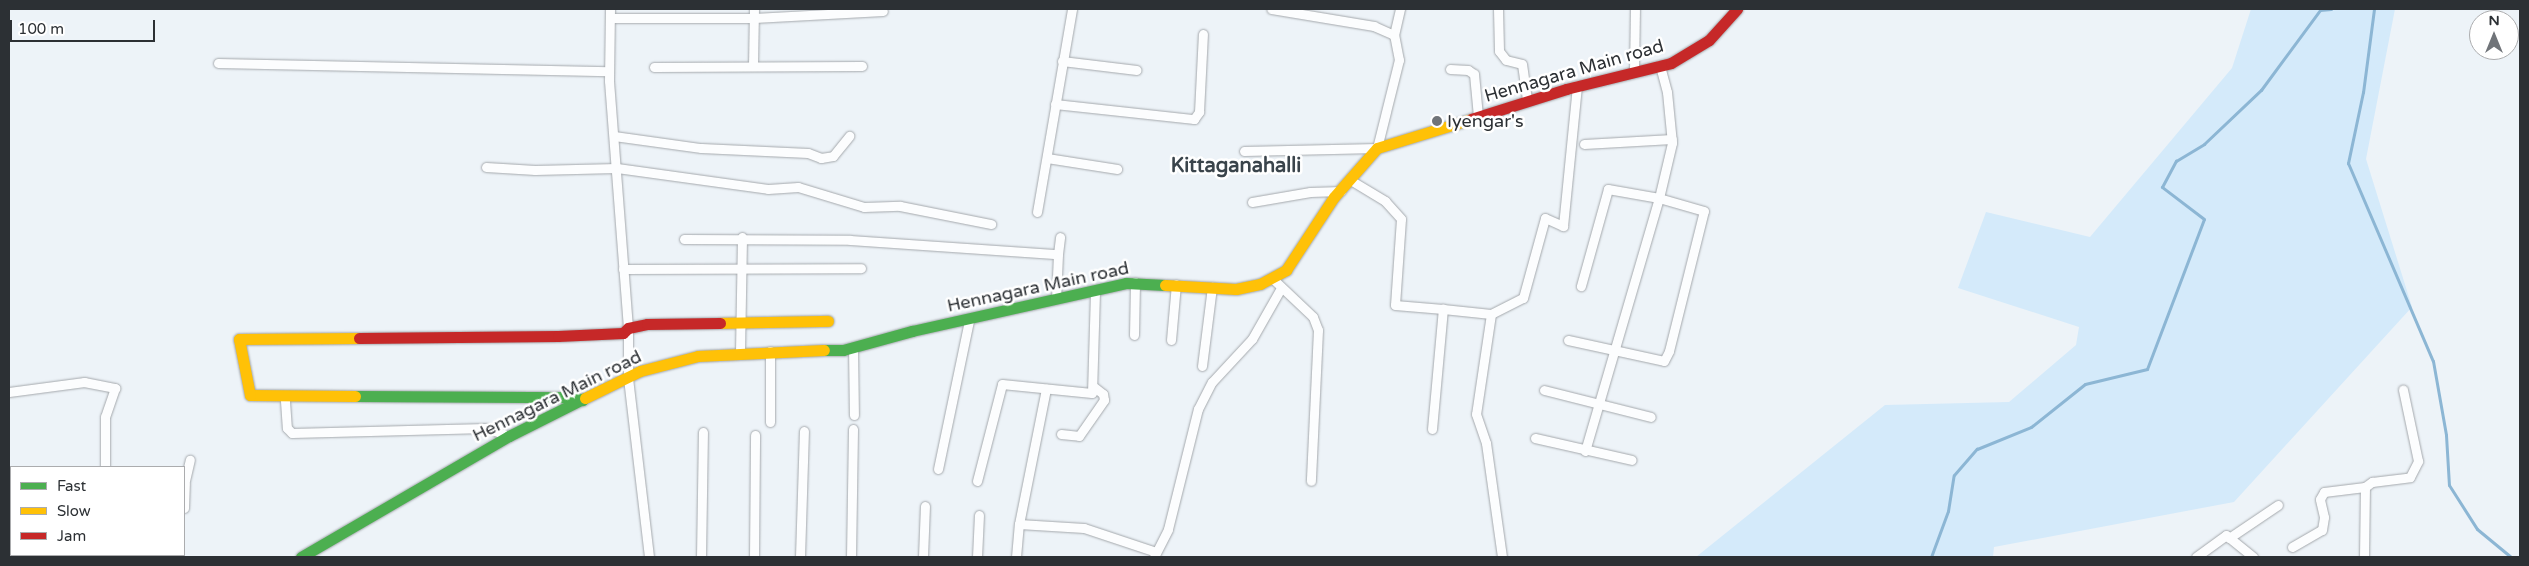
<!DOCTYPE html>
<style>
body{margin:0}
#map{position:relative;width:2529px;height:566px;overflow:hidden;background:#edf3f8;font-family:"Varela Round",sans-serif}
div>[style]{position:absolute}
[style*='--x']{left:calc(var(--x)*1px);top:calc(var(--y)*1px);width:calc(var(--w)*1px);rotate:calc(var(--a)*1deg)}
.green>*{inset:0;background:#d4eafa}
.stream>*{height:3px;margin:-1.5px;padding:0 1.5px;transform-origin:1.5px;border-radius:1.5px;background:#8cb6d4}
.roads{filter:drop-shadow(0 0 1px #a4a8ac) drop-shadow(0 0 1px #a4a8ac)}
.street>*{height:9px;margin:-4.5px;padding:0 4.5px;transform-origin:4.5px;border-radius:4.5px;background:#fcfdfe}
.fast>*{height:11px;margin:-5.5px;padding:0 5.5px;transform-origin:5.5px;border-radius:5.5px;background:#4caf50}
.slow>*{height:11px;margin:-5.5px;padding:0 5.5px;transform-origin:5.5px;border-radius:5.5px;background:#ffc107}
.jam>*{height:11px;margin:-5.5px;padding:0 5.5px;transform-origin:5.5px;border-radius:5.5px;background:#c62828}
.dots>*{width:14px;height:14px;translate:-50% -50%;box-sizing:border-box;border:2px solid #fff;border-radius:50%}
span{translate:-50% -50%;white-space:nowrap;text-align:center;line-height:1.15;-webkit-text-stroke:5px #fff;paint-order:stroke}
.street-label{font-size:18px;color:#2c3034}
.poi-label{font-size:18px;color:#2c3034}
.left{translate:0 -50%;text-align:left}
.quarter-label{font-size:20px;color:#3a444b;font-weight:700}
.frame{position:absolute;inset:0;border:10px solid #2c3034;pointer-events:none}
.legend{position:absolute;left:10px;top:466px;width:175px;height:90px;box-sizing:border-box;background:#fff;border:1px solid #abacae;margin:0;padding:6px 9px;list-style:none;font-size:15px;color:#2c3034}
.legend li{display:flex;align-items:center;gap:10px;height:25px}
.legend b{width:25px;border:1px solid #abacae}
.north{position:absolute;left:2469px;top:10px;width:50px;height:50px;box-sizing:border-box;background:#fff;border:1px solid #abacae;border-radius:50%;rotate:0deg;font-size:14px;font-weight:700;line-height:20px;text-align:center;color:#2c3034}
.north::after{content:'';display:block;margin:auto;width:18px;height:22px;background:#707479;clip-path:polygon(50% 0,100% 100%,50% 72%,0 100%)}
.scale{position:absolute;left:10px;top:20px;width:145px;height:22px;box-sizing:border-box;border:2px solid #2c3034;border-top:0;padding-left:6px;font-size:15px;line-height:18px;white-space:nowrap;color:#2c3034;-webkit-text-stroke:4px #fff;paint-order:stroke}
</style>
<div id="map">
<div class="green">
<div style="clip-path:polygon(2251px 9px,2395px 9px,2366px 159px,2412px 307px,2234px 502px,1994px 547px,1993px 557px,1696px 557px,1885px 405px,2009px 402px,2076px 345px,2079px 327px,1958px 288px,1986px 212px,2090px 237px,2232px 68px)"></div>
</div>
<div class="stream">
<div style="--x:2374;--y:9;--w:84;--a:97.5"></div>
<div style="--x:2363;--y:92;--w:73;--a:101.9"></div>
<div style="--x:2348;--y:163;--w:215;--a:66.8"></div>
<div style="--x:2433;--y:361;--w:75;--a:80"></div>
<div style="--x:2446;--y:435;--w:50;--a:86.6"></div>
<div style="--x:2449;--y:485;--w:52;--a:57.5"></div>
<div style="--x:2477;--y:529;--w:44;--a:39.5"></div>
<div style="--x:1931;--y:557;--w:49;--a:-69.7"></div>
<div style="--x:1948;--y:511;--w:36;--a:-81"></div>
<div style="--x:1954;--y:475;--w:35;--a:-49"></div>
<div style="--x:1977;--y:449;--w:58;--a:-22.2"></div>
<div style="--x:2031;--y:427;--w:69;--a:-38.5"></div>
<div style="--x:2085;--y:384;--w:64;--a:-13.6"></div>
<div style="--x:2147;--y:369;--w:160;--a:-69.2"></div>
<div style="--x:2204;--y:219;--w:53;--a:-142.7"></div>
<div style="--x:2162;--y:187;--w:30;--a:-62"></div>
<div style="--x:2176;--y:161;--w:33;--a:-31"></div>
<div style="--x:2204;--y:144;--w:79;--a:-43.5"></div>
<div style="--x:2261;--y:90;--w:99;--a:-53.6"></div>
<div style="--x:2320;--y:10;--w:11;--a:-5"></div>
</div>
<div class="roads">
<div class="street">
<div style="--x:610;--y:9;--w:72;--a:90.8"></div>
<div style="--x:609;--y:81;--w:248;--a:85.6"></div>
<div style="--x:628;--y:328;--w:50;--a:90"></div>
<div style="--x:628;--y:378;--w:180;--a:83.3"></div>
<div style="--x:1498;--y:9;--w:42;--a:88.6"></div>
<div style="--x:1499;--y:51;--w:11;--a:52"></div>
<div style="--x:1506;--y:60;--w:16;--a:14"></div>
<div style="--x:1522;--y:64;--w:37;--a:82"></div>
<div style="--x:610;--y:18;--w:144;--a:0"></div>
<div style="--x:754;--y:18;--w:129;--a:-3.1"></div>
<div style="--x:1394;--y:35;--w:27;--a:-77"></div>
<div style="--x:1062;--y:61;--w:75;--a:6.9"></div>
<div style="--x:218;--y:63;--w:391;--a:1.2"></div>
<div style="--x:753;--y:66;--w:57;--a:-89"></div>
<div style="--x:654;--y:67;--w:208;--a:-0.3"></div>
<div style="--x:1450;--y:69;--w:18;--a:3"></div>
<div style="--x:1468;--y:70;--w:7;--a:34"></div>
<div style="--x:1474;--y:74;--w:42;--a:84.6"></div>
<div style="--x:1634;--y:71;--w:62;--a:-89.1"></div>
<div style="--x:1055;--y:104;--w:140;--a:6.2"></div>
<div style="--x:1194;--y:119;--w:9;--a:-54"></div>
<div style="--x:1199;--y:112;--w:78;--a:-87.1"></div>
<div style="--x:614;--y:136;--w:88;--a:7.9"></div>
<div style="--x:701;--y:148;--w:107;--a:2.7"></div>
<div style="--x:808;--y:153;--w:14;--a:21"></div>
<div style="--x:821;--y:158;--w:12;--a:-9"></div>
<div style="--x:833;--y:156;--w:26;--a:-51"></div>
<div style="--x:1584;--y:144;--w:88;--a:-3.3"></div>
<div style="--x:1244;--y:151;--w:133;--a:-1.3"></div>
<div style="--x:1377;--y:148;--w:91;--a:-76"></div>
<div style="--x:1399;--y:60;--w:25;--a:-101"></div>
<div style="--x:1394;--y:35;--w:22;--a:-156"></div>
<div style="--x:1374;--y:26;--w:104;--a:-170.6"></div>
<div style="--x:1047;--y:158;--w:71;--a:8.9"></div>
<div style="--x:486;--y:167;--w:49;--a:3.5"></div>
<div style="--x:535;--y:170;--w:82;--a:-1.4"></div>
<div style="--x:617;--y:168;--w:152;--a:7.9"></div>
<div style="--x:768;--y:189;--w:30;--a:-4"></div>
<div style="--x:798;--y:187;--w:69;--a:16.9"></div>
<div style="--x:864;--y:207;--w:36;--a:-2"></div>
<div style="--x:900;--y:206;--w:93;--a:11.2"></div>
<div style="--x:1352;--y:181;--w:39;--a:31"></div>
<div style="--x:1385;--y:201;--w:24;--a:48"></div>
<div style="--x:1401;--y:219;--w:86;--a:94"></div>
<div style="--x:1395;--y:305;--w:48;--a:4.8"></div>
<div style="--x:1252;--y:202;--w:59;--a:-9.8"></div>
<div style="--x:1310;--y:192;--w:31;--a:-2"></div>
<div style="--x:1037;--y:212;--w:206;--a:-80.2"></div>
<div style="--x:684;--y:239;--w:166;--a:0.3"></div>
<div style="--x:850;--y:240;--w:208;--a:3.9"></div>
<div style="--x:1058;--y:254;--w:45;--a:92.5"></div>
<div style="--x:1058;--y:254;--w:17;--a:-83"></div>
<div style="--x:623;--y:269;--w:238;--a:-0.2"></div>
<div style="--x:1273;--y:279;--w:55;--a:43.5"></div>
<div style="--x:1313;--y:317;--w:14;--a:69"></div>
<div style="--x:1318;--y:330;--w:151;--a:92.7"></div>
<div style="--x:1491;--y:314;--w:101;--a:98.5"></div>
<div style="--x:1476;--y:414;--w:31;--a:71"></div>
<div style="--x:1486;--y:443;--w:115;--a:82"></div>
<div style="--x:1134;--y:335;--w:53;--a:-88.9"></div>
<div style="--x:1171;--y:340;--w:56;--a:-84.9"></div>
<div style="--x:1568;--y:340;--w:98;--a:12.3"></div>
<div style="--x:1664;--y:361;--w:11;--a:-63"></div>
<div style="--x:1669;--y:351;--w:144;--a:-76"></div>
<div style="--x:1704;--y:211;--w:47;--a:-163.9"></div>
<div style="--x:1659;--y:198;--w:52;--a:-170"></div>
<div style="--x:1608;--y:189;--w:101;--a:105.6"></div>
<div style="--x:853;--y:347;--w:68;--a:89.2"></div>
<div style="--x:770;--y:351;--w:71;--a:90"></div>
<div style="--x:740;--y:352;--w:115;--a:-89"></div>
<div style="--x:1202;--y:366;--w:80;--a:-82.8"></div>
<div style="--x:1544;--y:390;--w:110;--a:14.2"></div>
<div style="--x:9;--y:392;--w:76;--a:-7.6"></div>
<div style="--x:84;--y:382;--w:32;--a:11"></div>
<div style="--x:115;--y:388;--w:31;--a:109"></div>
<div style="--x:105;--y:417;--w:50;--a:90"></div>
<div style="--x:285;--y:401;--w:27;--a:86"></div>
<div style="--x:287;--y:428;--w:7;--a:45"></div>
<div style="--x:292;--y:433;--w:194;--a:-1.5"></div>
<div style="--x:486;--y:428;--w:24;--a:19"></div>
<div style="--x:1432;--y:429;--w:121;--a:-84.8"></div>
<div style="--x:1443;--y:309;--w:48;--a:5.9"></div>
<div style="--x:1491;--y:314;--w:36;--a:-27"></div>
<div style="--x:1523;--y:298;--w:83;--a:-74.6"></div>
<div style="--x:1545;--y:218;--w:20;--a:24"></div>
<div style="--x:1563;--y:226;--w:141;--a:-84.3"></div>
<div style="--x:1061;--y:434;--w:18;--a:6"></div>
<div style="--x:1079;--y:436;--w:44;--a:-55.2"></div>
<div style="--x:1104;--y:400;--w:6;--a:-99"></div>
<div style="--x:1103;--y:394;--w:11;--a:-142"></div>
<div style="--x:1535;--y:438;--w:99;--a:12.8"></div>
<div style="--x:1585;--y:451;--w:264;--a:-73.7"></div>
<div style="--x:1659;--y:198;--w:57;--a:-76.7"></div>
<div style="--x:1672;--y:143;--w:51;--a:-95.6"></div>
<div style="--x:1667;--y:92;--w:28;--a:-105"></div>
<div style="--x:938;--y:469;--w:152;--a:-78.2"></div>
<div style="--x:9;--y:477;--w:2;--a:0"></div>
<div style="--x:977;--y:481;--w:100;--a:-75.5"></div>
<div style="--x:1002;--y:384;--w:90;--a:5.7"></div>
<div style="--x:1092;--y:393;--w:101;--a:-88.3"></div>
<div style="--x:184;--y:485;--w:26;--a:-77"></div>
<div style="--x:184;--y:508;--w:24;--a:-88"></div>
<div style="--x:9;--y:515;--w:2;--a:0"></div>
<div style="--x:1019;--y:524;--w:65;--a:3.5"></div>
<div style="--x:1084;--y:528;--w:76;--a:18.4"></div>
<div style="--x:2229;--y:538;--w:59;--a:-34"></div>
<div style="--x:2292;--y:547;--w:34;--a:-30"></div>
<div style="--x:2322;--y:530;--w:13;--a:-81"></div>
<div style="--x:2324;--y:517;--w:18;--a:-103"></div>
<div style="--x:2320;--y:499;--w:8;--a:-60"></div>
<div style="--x:2324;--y:492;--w:41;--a:-7"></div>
<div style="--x:143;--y:555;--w:2;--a:90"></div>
<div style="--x:701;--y:557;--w:125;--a:-89.1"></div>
<div style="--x:754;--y:557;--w:122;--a:-89.5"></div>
<div style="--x:800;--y:557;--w:126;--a:-88.2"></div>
<div style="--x:851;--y:557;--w:128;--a:-89.1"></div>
<div style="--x:923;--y:557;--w:51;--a:-87.8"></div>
<div style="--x:977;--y:557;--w:42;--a:-87.3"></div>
<div style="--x:1016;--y:557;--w:33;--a:-85"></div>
<div style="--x:1019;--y:524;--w:138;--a:-78.7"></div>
<div style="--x:1154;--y:557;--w:31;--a:-63"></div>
<div style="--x:1168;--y:529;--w:124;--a:-76"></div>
<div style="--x:1198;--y:409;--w:30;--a:-63"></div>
<div style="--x:1212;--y:382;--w:59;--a:-47.1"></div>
<div style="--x:1252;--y:339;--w:59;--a:-60.4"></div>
<div style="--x:2196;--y:557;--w:37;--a:-36"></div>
<div style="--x:2226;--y:535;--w:35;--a:39"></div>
<div style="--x:2364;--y:557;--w:70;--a:-89.2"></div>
<div style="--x:2365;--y:487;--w:9;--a:-36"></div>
<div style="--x:2372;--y:482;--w:38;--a:-7"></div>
<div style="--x:2410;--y:477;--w:18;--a:-63"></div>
<div style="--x:2418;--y:461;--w:73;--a:-101.9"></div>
</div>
<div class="fast">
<div style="--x:824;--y:350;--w:19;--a:0"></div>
<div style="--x:843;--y:350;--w:72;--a:-15.4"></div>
<div style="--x:912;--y:331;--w:219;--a:-12.6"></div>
<div style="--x:1126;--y:283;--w:39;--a:3"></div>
<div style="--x:355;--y:396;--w:219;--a:0.3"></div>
<div style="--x:574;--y:397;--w:9;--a:21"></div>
<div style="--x:301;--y:557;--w:241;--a:-30.2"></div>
<div style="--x:509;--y:436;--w:85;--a:-26.6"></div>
</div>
<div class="slow">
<div style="--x:1165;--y:285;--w:71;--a:3.2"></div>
<div style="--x:1236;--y:289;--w:25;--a:-12"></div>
<div style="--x:1260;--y:284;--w:30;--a:-28"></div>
<div style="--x:1286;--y:270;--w:87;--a:-56.7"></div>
<div style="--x:1334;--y:197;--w:65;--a:-48.7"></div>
<div style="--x:1377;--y:148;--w:98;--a:-17.1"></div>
<div style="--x:720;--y:323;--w:108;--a:-1.1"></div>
<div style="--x:355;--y:396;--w:105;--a:-179.5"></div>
<div style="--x:250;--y:395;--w:57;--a:-101.1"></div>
<div style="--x:239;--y:339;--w:120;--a:-0.5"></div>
<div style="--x:585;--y:398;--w:61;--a:-26.1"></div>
<div style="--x:640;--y:371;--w:60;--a:-14.5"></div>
<div style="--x:698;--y:356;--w:126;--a:-2.7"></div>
</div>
<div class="jam">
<div style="--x:1471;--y:119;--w:100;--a:-17.5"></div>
<div style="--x:1566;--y:89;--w:108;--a:-13.9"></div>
<div style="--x:1671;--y:63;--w:44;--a:-31.2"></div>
<div style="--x:1709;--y:40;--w:42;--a:-47.9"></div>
<div style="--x:359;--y:338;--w:199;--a:-0.6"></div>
<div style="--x:558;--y:336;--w:65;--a:-2.6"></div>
<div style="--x:623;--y:333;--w:7;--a:-45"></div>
<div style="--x:628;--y:328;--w:19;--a:-12"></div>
<div style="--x:647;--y:324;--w:73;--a:-0.8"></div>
</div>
</div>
<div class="dots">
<div style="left:1437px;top:121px;background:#707479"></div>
</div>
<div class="street-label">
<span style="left:1574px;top:71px;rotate:-16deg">Hennagara Main road</span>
<span style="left:1038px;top:287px;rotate:-12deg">Hennagara Main road</span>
<span style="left:557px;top:396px;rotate:-26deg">Hennagara Main road</span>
</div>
<div class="poi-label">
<span class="left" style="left:1447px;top:121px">Iyengar's</span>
</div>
<div class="quarter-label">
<span style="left:1236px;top:166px">Kittaganahalli</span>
</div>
<div class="frame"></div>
<ul class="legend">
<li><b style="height:6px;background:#4caf50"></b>Fast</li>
<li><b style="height:6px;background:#ffc107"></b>Slow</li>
<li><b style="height:6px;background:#c62828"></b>Jam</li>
</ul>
<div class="north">N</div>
<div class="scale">100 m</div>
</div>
